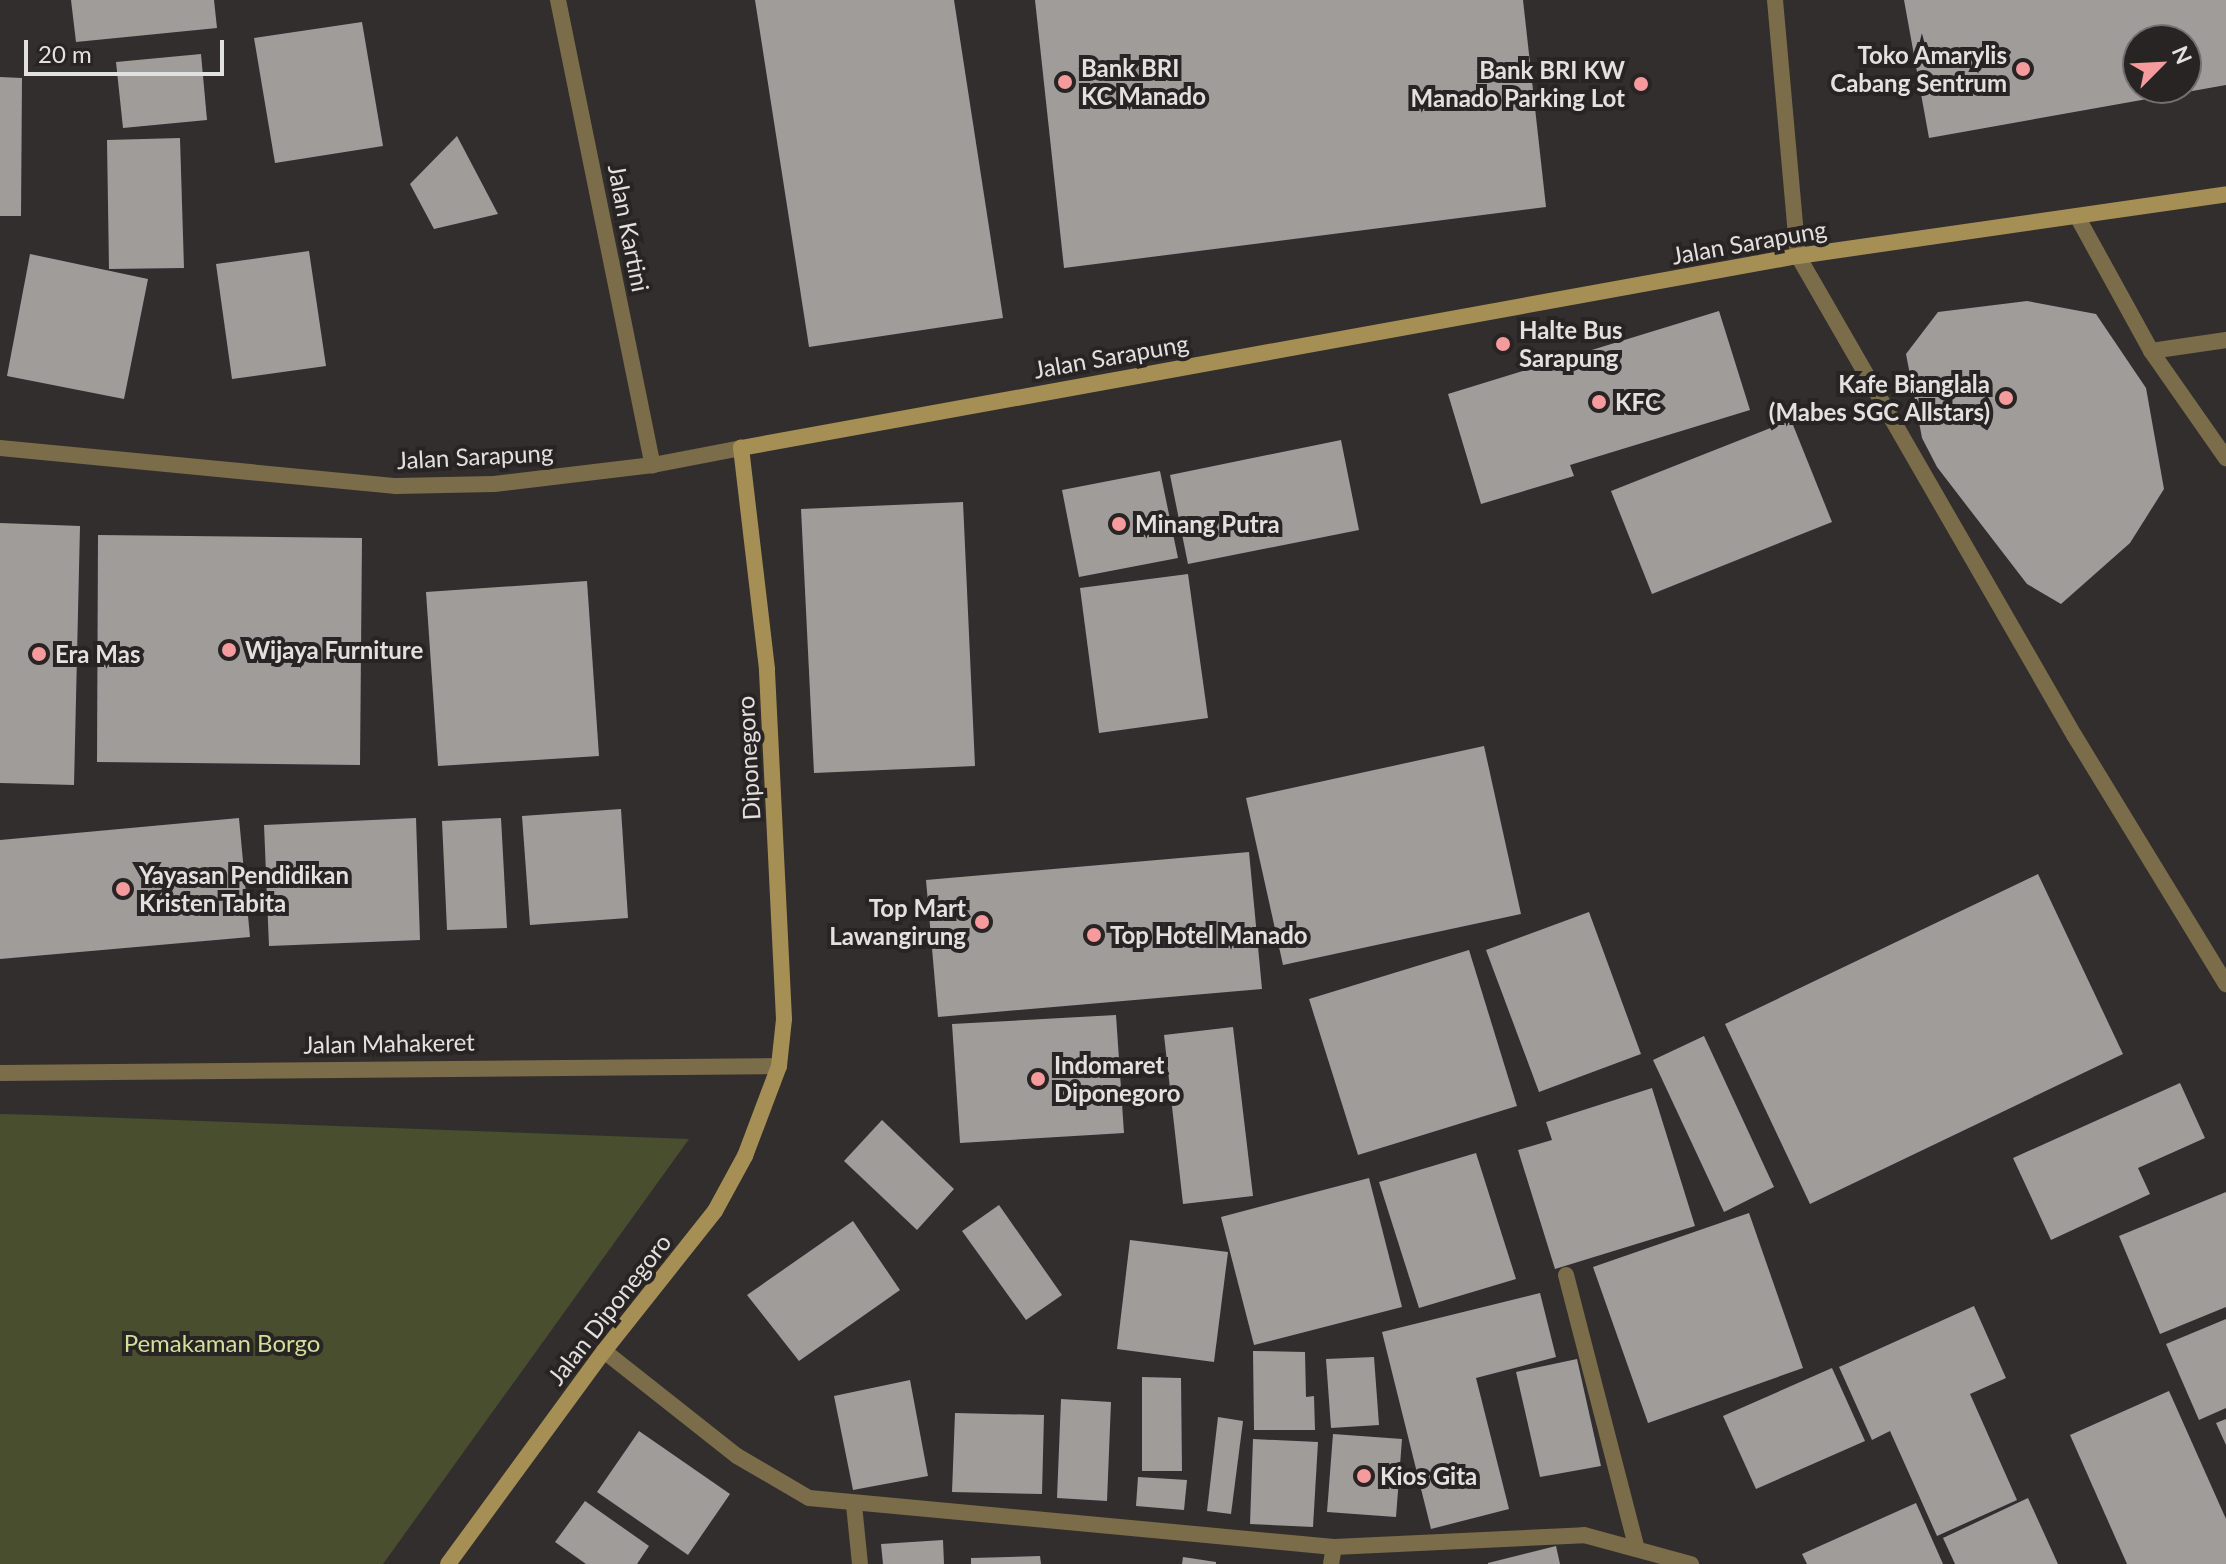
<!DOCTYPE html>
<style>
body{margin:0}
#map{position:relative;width:2226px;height:1564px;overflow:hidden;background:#322e2d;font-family:Lato,sans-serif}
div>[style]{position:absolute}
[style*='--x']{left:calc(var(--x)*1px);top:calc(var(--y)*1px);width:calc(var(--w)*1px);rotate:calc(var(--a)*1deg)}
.green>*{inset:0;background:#494e2f}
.building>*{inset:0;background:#a09c9a}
.service>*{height:16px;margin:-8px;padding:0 8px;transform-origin:8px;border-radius:8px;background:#7b6d49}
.minor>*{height:16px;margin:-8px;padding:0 8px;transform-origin:8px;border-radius:8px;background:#7b6d49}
.tertiary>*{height:16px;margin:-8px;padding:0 8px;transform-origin:8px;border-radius:8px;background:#7b6d49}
.secondary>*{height:16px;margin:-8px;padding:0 8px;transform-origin:8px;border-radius:8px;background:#a68f55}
.dots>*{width:22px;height:22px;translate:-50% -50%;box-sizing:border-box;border:4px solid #282423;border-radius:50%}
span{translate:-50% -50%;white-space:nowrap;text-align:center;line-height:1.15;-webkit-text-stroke:8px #282423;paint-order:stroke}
.poi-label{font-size:24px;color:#e3e1e0;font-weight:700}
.right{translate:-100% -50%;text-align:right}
.left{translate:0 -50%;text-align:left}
.street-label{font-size:24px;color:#e3e1e0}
.park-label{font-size:24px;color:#d2df9a}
.north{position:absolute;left:2122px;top:24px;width:80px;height:80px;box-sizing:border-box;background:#282423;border:2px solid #73706f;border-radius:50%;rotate:66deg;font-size:22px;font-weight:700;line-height:32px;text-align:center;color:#e3e1e0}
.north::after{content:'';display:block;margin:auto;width:28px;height:36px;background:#f59b9d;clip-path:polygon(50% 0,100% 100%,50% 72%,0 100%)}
.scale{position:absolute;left:24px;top:40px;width:200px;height:36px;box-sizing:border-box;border:4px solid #e3e1e0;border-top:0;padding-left:10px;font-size:24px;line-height:28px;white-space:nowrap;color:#e3e1e0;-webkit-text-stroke:6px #282423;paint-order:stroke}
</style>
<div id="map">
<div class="green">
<div style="clip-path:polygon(0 1114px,41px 1115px,689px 1139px,383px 1564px,0 1564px)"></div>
</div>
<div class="building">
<div style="clip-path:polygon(71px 0,214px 0,217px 28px,76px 42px)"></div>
<div style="clip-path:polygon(755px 0,954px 0,1003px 318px,809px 347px)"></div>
<div style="clip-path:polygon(1035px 0,1523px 0,1546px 207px,1064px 268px)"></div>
<div style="clip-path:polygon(evenodd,1904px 0,2226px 0,2226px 85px,1929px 138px,1904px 0,2138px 40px,2186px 40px,2186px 88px,2138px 88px,2138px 40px)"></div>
<div style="clip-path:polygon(362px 22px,383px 146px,275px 163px,254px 38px)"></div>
<div style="clip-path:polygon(201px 54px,207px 120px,123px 128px,116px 62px)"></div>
<div style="clip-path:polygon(0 77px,22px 78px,21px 216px,0 216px)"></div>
<div style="clip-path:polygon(457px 136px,498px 214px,434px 229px,410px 184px)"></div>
<div style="clip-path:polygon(180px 138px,184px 268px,109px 269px,107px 140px)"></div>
<div style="clip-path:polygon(309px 251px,326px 366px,232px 379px,216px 264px)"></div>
<div style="clip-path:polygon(30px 254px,148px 279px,124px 399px,7px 376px)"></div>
<div style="clip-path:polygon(2027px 301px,2096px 314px,2146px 388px,2164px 489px,2130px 543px,2061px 604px,2027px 584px,1937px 467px,1922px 438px,1906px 354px,1938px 312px)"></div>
<div style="clip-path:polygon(1719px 311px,1750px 410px,1570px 465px,1574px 476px,1481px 504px,1448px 394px)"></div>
<div style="clip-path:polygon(1791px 420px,1832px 522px,1652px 594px,1611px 491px)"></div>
<div style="clip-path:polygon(1341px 440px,1359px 530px,1188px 564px,1170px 475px)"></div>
<div style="clip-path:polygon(1160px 471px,1178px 558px,1079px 577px,1062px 490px)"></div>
<div style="clip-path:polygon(963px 502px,975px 766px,814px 773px,801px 509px)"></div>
<div style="clip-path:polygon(0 523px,80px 526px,74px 785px,0 783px)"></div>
<div style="clip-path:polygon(98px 535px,362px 538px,360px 765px,97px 762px)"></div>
<div style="clip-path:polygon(1188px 574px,1208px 718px,1099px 733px,1080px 588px)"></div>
<div style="clip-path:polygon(587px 581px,599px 756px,438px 766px,426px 592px)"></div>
<div style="clip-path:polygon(1484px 746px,1521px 914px,1283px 965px,1246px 798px)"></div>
<div style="clip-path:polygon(621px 809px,628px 918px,530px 925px,522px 816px)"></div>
<div style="clip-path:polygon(239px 818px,250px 937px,0 959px,0 840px)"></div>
<div style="clip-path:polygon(416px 818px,420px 940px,269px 946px,264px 825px)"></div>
<div style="clip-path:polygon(501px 818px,507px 928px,447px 930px,442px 821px)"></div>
<div style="clip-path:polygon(1249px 852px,1262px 989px,938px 1017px,926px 880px)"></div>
<div style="clip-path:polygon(2038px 874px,2123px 1054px,1810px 1204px,1725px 1024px)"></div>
<div style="clip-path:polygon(1589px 912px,1641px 1054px,1539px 1092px,1486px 950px)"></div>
<div style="clip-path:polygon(1469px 950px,1517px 1106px,1358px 1155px,1309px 999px)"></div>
<div style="clip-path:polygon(1116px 1015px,1124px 1133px,960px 1143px,952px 1024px)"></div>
<div style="clip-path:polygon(1233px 1027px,1253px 1196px,1183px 1204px,1164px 1035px)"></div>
<div style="clip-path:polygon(1704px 1036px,1774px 1187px,1724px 1212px,1653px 1060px)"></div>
<div style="clip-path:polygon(2180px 1083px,2205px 1138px,2138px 1168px,2150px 1194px,2051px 1240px,2013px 1158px)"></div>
<div style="clip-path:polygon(1652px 1088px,1695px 1226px,1555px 1269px,1518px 1150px,1552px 1140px,1546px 1122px)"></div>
<div style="clip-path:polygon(882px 1120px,954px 1189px,917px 1230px,844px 1161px)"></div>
<div style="clip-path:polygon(1476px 1153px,1516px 1279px,1419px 1308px,1379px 1182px)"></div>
<div style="clip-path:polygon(1369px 1178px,1402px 1307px,1254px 1345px,1221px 1217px)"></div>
<div style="clip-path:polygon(2226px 1192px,2226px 1307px,2160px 1334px,2119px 1236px)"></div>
<div style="clip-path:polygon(999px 1205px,1062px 1295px,1026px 1320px,962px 1231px)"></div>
<div style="clip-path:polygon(1749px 1213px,1803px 1368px,1648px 1423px,1593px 1267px)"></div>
<div style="clip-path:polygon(853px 1221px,900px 1290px,799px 1361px,747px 1295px)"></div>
<div style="clip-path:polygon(1130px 1240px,1228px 1252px,1214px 1362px,1117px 1349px)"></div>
<div style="clip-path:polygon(1540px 1293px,1556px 1357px,1476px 1378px,1509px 1509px,1431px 1529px,1382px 1332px)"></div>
<div style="clip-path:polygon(1974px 1306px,2006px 1378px,1970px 1394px,2017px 1500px,1937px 1536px,1890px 1431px,1872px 1440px,1839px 1367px)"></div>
<div style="clip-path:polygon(2226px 1319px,2226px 1408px,2199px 1420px,2166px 1344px)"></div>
<div style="clip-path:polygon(1253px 1351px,1305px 1352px,1306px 1397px,1314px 1396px,1315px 1430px,1254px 1430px)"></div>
<div style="clip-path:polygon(1374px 1357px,1379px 1425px,1331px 1428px,1326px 1359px)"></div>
<div style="clip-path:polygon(1577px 1359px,1601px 1466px,1540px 1477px,1516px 1372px)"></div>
<div style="clip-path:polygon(1832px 1368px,1865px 1441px,1756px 1489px,1723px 1416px)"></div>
<div style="clip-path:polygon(1142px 1377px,1181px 1378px,1182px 1471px,1142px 1471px)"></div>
<div style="clip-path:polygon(910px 1380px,928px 1476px,853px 1490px,834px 1396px)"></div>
<div style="clip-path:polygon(2169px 1391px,2226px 1519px,2226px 1564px,2127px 1564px,2070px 1435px)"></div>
<div style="clip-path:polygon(1061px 1399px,1111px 1402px,1107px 1501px,1057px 1498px)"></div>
<div style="clip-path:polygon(955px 1413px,1044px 1415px,1042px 1494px,952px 1492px)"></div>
<div style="clip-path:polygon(1218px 1417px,1243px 1421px,1231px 1514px,1207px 1511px)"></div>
<div style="clip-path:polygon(2226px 1419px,2226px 1445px,2216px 1423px)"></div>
<div style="clip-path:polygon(639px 1431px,730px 1494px,688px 1555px,597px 1492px)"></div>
<div style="clip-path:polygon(1333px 1434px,1402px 1439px,1396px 1517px,1327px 1512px)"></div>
<div style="clip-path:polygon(1253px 1439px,1318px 1442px,1313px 1527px,1250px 1524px)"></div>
<div style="clip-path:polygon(1138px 1477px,1187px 1480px,1184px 1510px,1136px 1506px)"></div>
<div style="clip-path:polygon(2028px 1498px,2058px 1564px,1955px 1564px,1943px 1538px)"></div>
<div style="clip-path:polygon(585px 1501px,649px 1546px,637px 1564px,586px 1564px,555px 1542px)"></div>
<div style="clip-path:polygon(1916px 1503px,1943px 1564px,1807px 1564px,1802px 1554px)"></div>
<div style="clip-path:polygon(943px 1540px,944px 1564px,883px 1564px,881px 1544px)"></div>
<div style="clip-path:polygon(1556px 1546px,1560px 1564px,1488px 1564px,1488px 1563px)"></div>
<div style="clip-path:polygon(1040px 1556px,1041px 1564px,971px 1564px,971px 1558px)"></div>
<div style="clip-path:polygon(1183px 1557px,1216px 1562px,1216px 1564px,1182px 1564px)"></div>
</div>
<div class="service">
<div style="--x:2078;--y:218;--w:152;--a:61.2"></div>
<div style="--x:2151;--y:351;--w:131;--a:55"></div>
<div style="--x:2151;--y:351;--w:76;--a:-8.3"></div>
</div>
<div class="minor">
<div style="--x:558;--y:0;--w:475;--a:78.5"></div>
<div style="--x:1775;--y:0;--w:257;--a:84.9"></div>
<div style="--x:1798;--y:256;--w:553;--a:60.05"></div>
<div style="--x:2074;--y:735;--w:292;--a:58.6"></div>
<div style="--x:1566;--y:1275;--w:283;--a:75.5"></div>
<div style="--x:604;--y:1351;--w:169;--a:38.3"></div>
<div style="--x:737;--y:1456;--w:83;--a:30.3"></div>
<div style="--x:809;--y:1498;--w:527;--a:5.33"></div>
<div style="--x:1334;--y:1547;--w:250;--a:-2.7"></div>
<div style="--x:1584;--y:1535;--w:111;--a:15.2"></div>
<div style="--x:854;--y:1505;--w:59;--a:84.2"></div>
<div style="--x:1331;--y:1564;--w:17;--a:-80"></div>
</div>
<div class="tertiary">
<div style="--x:0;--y:448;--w:398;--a:5.5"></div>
<div style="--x:396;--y:486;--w:98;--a:-1.2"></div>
<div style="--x:494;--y:484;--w:160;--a:-6.8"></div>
<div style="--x:653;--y:465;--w:90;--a:-10.9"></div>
<div style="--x:0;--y:1073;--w:779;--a:-0.51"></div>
</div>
<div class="secondary">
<div style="--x:448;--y:1564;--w:264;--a:-53.8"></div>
<div style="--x:604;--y:1351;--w:179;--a:-51.6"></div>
<div style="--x:715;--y:1211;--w:63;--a:-61.4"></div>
<div style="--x:745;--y:1156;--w:96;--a:-69.3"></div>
<div style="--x:779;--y:1066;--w:47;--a:-83.9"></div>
<div style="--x:784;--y:1019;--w:350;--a:-92.8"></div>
<div style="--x:767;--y:669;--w:223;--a:-96.7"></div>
<div style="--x:741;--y:448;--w:1074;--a:-10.3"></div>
<div style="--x:1798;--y:256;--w:432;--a:-8.2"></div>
</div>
<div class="dots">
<div style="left:2023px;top:69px;background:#f59b9d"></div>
<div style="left:1065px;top:82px;background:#f59b9d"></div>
<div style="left:1641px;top:84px;background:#f59b9d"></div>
<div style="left:1503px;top:344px;background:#f59b9d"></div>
<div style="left:2006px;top:398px;background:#f59b9d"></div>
<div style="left:1599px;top:402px;background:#f59b9d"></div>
<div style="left:1119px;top:524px;background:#f59b9d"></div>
<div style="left:229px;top:650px;background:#f59b9d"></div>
<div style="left:39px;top:654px;background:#f59b9d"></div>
<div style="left:123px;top:889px;background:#f59b9d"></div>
<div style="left:982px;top:922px;background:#f59b9d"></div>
<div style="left:1094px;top:935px;background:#f59b9d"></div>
<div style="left:1038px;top:1079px;background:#f59b9d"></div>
<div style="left:1364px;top:1476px;background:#f59b9d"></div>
</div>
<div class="poi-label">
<span class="right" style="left:2007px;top:69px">Toko Amarylis<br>Cabang Sentrum</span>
<span class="left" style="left:1081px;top:82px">Bank BRI<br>KC Manado</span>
<span class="right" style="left:1625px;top:84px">Bank BRI KW<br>Manado Parking Lot</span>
<span class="left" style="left:1519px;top:344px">Halte Bus<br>Sarapung</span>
<span class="right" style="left:1990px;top:398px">Kafe Bianglala<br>(Mabes SGC Allstars)</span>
<span class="left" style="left:1615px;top:402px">KFC</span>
<span class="left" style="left:1135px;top:524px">Minang Putra</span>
<span class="left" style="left:245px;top:650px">Wijaya Furniture</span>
<span class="left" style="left:55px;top:654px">Era Mas</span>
<span class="left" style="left:139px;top:889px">Yayasan Pendidikan<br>Kristen Tabita</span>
<span class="right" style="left:966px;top:922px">Top Mart<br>Lawangirung</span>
<span class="left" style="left:1110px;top:935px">Top Hotel Manado</span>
<span class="left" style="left:1054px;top:1079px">Indomaret<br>Diponegoro</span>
<span class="left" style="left:1380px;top:1476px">Kios Gita</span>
</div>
<div class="street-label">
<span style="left:629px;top:228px;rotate:79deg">Jalan Kartini</span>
<span style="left:1749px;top:242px;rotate:-10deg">Jalan Sarapung</span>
<span style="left:1111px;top:356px;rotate:-10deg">Jalan Sarapung</span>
<span style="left:475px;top:456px;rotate:-3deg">Jalan Sarapung</span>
<span style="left:748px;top:758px;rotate:-93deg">Diponegoro</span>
<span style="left:389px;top:1043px;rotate:-1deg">Jalan Mahakeret</span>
<span style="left:609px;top:1309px;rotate:-52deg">Jalan Diponegoro</span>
</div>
<div class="park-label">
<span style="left:222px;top:1343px">Pemakaman Borgo</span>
</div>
<div class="north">N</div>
<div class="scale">20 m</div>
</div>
